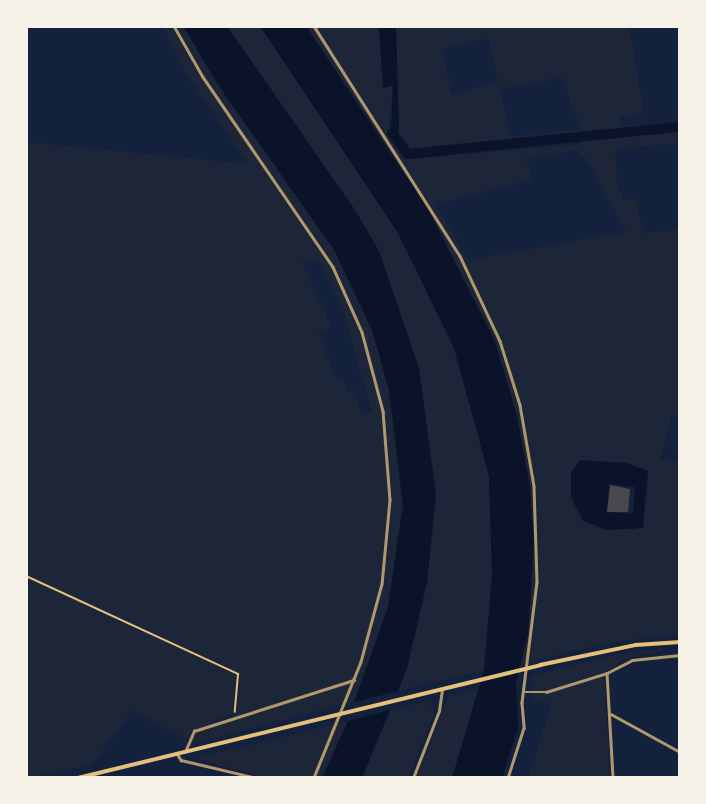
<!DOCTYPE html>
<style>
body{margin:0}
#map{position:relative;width:706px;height:804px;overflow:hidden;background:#14213d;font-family:"PT Serif",serif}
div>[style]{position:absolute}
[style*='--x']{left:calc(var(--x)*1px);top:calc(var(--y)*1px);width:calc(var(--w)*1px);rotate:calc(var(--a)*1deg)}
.green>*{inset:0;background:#1d2539}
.water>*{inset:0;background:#0b132b}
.pier>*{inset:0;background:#14213d}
.river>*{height:10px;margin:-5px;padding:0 5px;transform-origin:5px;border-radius:5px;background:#0b132b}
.building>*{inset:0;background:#48494c}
.path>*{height:2px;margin:-1px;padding:0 1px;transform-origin:1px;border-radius:1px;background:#e5c07b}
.minor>*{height:2.5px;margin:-1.25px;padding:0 1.25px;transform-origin:1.25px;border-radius:1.25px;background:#b1986c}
.secondary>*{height:3.5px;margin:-1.75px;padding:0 1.75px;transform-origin:1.75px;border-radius:1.75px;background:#e5c07b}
span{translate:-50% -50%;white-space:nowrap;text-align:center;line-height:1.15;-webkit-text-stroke:5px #f6f1e7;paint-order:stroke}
.frame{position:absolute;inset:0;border:28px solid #f6f1e7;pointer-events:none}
</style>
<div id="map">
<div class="green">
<div style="clip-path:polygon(evenodd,163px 26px,183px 26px,220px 88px,324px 232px,342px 265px,372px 330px,389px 390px,403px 505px,388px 607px,354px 701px,191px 745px,193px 733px,235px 718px,240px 674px,26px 575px,26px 142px,249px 164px,186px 73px,163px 26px,301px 260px,319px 263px,343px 309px,372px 412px,362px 415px,353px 391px,347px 392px,342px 378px,336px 379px,318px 332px,331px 326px,301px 260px)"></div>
<div style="clip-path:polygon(227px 26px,260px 26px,398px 233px,454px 348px,489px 476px,492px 575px,484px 670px,399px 691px,427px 582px,436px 495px,419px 368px,379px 251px)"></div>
<div style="clip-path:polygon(evenodd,306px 26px,379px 26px,383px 87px,393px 86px,388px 131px,411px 159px,581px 144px,581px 133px,410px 149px,399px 132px,396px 26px,629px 26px,644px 114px,620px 117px,621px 126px,680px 123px,680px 143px,615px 149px,617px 184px,623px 200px,636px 198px,642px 233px,680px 230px,680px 417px,672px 416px,660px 459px,680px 461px,680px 635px,617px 641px,519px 664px,528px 635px,531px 593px,530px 487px,517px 416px,495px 341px,428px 209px,306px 26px,489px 38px,498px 82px,451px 95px,443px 49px,489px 38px,306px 26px,562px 77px,581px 130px,510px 137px,500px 89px,562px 77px,306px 26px,578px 151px,589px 163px,626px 232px,468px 260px,436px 204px,531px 180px,526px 157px,578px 151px,306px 26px,615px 462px,648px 471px,648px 491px,635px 531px,571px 497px,615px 462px)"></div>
<div style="clip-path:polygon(26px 577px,237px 674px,234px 713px,192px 731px,187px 740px,132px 710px,92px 765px,26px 778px)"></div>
<div style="clip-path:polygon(670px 648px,625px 659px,604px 673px,610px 778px,528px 778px,550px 709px,547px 703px,533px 702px,532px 675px,621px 654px)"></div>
<div style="clip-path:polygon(480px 689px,452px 778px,416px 778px,448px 697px)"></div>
<div style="clip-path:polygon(427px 701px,435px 712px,408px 778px,362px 778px,390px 710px)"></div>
<div style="clip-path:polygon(348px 721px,322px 778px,267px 778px,195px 758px)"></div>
</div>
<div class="water">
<div style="clip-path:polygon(183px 26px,227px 26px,355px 210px,379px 251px,419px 368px,436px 495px,427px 582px,407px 669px,362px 778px,322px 778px,346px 725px,388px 607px,403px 505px,389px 390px,372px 330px,334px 250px,220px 88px)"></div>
<div style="clip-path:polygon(260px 26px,306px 26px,428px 209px,495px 341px,517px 416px,530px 487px,534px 543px,528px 635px,516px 682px,518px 727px,502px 778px,452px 778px,484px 670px,492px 575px,489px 476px,454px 348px,398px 233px)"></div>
<div style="clip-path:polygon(379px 26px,396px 26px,399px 132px,391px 128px,393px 86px,383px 88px)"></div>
<div style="clip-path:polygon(evenodd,580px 460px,626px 463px,648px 471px,643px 528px,607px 530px,583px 521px,571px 497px,571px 472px,580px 460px,610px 484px,635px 487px,633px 514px,606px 512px,610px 484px)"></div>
</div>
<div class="pier">
<div style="clip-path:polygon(403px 690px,394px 709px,344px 722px,350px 703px)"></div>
</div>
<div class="river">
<div style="--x:392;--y:133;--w:26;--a:53"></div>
<div style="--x:408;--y:154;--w:273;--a:-5.7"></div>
</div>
<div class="building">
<div style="clip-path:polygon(610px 485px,630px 489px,628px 512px,607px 512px)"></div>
</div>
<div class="path">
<div style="--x:26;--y:576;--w:234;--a:24.8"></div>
<div style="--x:238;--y:674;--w:38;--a:95"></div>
</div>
<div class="minor">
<div style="--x:174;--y:26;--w:59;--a:60.4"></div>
<div style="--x:203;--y:77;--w:230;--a:55.6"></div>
<div style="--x:333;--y:267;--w:71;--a:66"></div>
<div style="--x:362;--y:332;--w:82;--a:75.1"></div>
<div style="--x:383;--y:411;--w:89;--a:85.5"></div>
<div style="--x:390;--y:500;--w:84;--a:95.4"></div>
<div style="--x:382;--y:584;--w:81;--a:105.1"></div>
<div style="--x:361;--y:662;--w:125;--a:112.1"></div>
<div style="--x:314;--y:26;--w:272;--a:57.6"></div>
<div style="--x:460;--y:256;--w:94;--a:64.8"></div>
<div style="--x:500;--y:341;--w:67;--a:72.6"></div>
<div style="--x:520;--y:405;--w:82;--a:80.2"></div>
<div style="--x:534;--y:486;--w:96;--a:88.2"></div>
<div style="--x:537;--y:582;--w:122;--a:97.1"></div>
<div style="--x:522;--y:703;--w:25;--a:85"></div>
<div style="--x:524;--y:728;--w:52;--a:107.7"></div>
<div style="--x:607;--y:673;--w:105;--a:86.7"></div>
<div style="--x:524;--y:692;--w:22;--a:0"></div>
<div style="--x:546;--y:692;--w:64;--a:-17.3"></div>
<div style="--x:607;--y:673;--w:28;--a:-27"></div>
<div style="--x:632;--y:660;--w:48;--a:-5.9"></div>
<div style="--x:611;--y:714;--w:79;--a:28.8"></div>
<div style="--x:185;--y:752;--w:23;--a:-67"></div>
<div style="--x:194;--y:731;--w:168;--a:-17.7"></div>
<div style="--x:178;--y:755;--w:6;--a:59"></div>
<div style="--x:181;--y:760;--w:78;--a:13.3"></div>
<div style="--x:413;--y:778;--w:72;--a:-68.8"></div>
<div style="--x:439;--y:711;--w:22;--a:-82"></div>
</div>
<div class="secondary">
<div style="--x:78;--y:778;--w:476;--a:-13.7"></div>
<div style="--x:540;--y:665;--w:98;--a:-11.8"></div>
<div style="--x:636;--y:645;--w:44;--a:-3.9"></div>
</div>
<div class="frame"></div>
</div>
